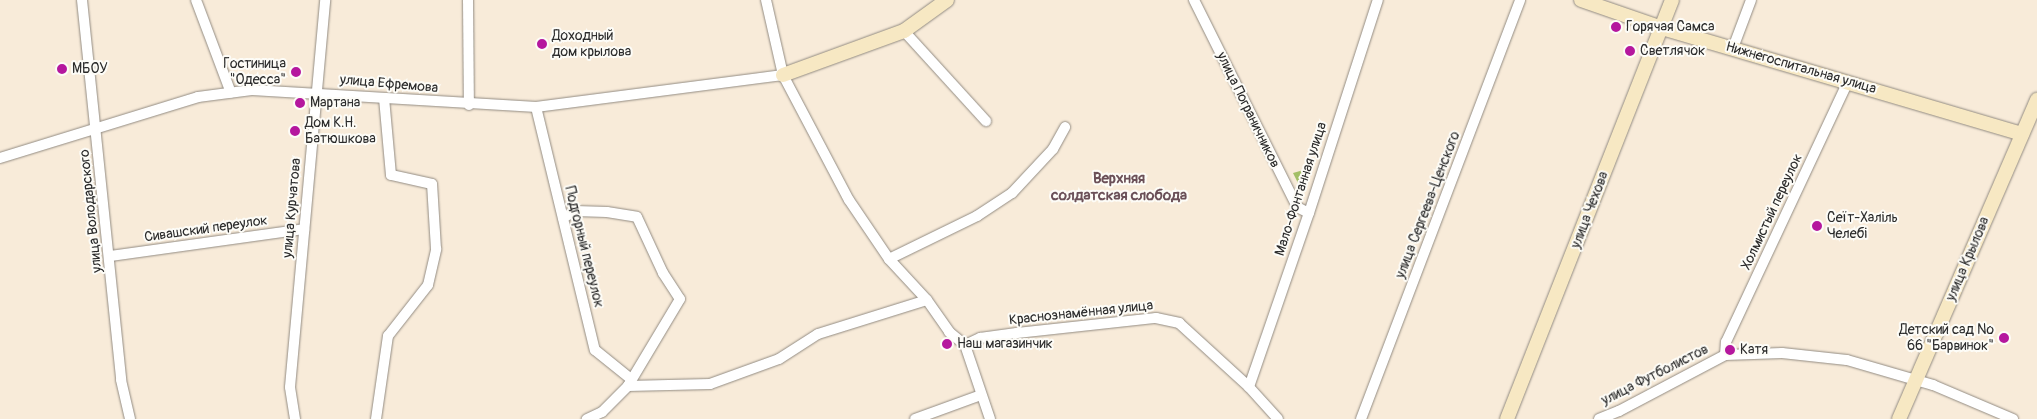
<!DOCTYPE html>
<meta charset="utf-8">
<style>
body{margin:0}
#map{position:relative;width:2037px;height:419px;overflow:hidden;background:#f8ebd9;font-family:Pangolin,sans-serif}
div>[style]{position:absolute}
.green>*{inset:0;background:#a3bf66}
.roads{filter:drop-shadow(0 0 1px #928b82) drop-shadow(0 0 1px #928b82)}
.street>*{height:10px;margin:-5px;padding:0 5px;transform-origin:5px;border-radius:5px;background:#fff}
.secondary>*{height:14px;margin:-7px;padding:0 7px;transform-origin:7px;border-radius:7px;background:#f7e8c3}
.dots>*{width:14px;height:14px;translate:-50% -50%;box-sizing:border-box;border:2px solid #fdfcf7;border-radius:50%}
span{translate:-50% -50%;white-space:nowrap;text-align:center;line-height:1.15;-webkit-text-stroke:4px #fdfcf7;paint-order:stroke}
.poi-label{font-size:14px;color:#2b2b2b}
.left{translate:0 -50%;text-align:left}
.right{translate:-100% -50%;text-align:right}
.street-label{font-size:14px;color:#2b2b2b}
.neighbourhood-label{font-size:15px;color:#6b5058;font-weight:700}
</style>
<div id="map">
<div class="green">
<i style="clip-path:polygon(1307px 169px,1304px 184px,1299px 185px,1293px 173px)"></i>
</div>
<div class="roads">
<div class="street">
<i style="left:82px;top:0;width:382px;rotate:84.1deg"></i>
<i style="left:121px;top:380px;width:40px;rotate:77deg"></i>
<i style="left:196px;top:0;width:99px;rotate:69.4deg"></i>
<i style="left:468px;top:0;width:105px;rotate:89.5deg"></i>
<i style="left:766px;top:0;width:77px;rotate:77.2deg"></i>
<i style="left:783px;top:75px;width:141px;rotate:62.2deg"></i>
<i style="left:849px;top:200px;width:71px;rotate:55.9deg"></i>
<i style="left:889px;top:259px;width:56px;rotate:47.2deg"></i>
<i style="left:927px;top:300px;width:39px;rotate:55deg"></i>
<i style="left:949px;top:332px;width:21px;rotate:39deg"></i>
<i style="left:1194px;top:0;width:231px;rotate:63.5deg"></i>
<i style="left:1297px;top:207px;width:13px;rotate:27deg"></i>
<i style="left:904px;top:31px;width:122px;rotate:47.7deg"></i>
<i style="left:1733px;top:48px;width:51px;rotate:-69.4deg"></i>
<i style="left:536px;top:107px;width:250px;rotate:76.4deg"></i>
<i style="left:595px;top:350px;width:46px;rotate:38.9deg"></i>
<i style="left:0;top:158px;width:207px;rotate:-17.1deg"></i>
<i style="left:198px;top:97px;width:54px;rotate:-7.4deg"></i>
<i style="left:252px;top:90px;width:285px;rotate:3.4deg"></i>
<i style="left:536px;top:107px;width:249px;rotate:-7.4deg"></i>
<i style="left:563px;top:218px;width:14px;rotate:-30deg"></i>
<i style="left:575px;top:211px;width:32px;rotate:2deg"></i>
<i style="left:607px;top:212px;width:30px;rotate:9deg"></i>
<i style="left:637px;top:217px;width:62px;rotate:65.1deg"></i>
<i style="left:663px;top:273px;width:31px;rotate:57deg"></i>
<i style="left:680px;top:299px;width:101px;rotate:120.9deg"></i>
<i style="left:628px;top:386px;width:37px;rotate:135deg"></i>
<i style="left:602px;top:412px;width:17px;rotate:155deg"></i>
<i style="left:110px;top:256px;width:196px;rotate:-7.9deg"></i>
<i style="left:889px;top:259px;width:98px;rotate:-26deg"></i>
<i style="left:977px;top:216px;width:42px;rotate:-33.3deg"></i>
<i style="left:1012px;top:193px;width:60px;rotate:-47deg"></i>
<i style="left:1053px;top:149px;width:25px;rotate:-61deg"></i>
<i style="left:965px;top:345px;width:17px;rotate:-25deg"></i>
<i style="left:980px;top:338px;width:37px;rotate:-8deg"></i>
<i style="left:1017px;top:333px;width:140px;rotate:-6.2deg"></i>
<i style="left:1156px;top:318px;width:24px;rotate:12deg"></i>
<i style="left:1179px;top:323px;width:95px;rotate:42.4deg"></i>
<i style="left:1249px;top:387px;width:43px;rotate:47.8deg"></i>
<i style="left:965px;top:345px;width:78px;rotate:71.3deg"></i>
<i style="left:1725px;top:355px;width:13px;rotate:-86deg"></i>
<i style="left:1726px;top:342px;width:288px;rotate:-64.9deg"></i>
<i style="left:628px;top:386px;width:82px;rotate:-1.4deg"></i>
<i style="left:710px;top:384px;width:73px;rotate:-19.9deg"></i>
<i style="left:779px;top:359px;width:46px;rotate:-32.7deg"></i>
<i style="left:818px;top:334px;width:114px;rotate:-17.3deg"></i>
<i style="left:1249px;top:387px;width:184px;rotate:-71deg"></i>
<i style="left:1309px;top:213px;width:224px;rotate:-72.1deg"></i>
<i style="left:295px;top:419px;width:32px;rotate:-99deg"></i>
<i style="left:290px;top:387px;width:389px;rotate:-84.8deg"></i>
<i style="left:376px;top:419px;width:84px;rotate:-81.8deg"></i>
<i style="left:388px;top:336px;width:65px;rotate:-51.9deg"></i>
<i style="left:428px;top:285px;width:37px;rotate:-77deg"></i>
<i style="left:436px;top:249px;width:65px;rotate:-93.5deg"></i>
<i style="left:432px;top:184px;width:42px;rotate:-167.6deg"></i>
<i style="left:391px;top:175px;width:77px;rotate:-95.2deg"></i>
<i style="left:915px;top:419px;width:70px;rotate:-20deg"></i>
<i style="left:1361px;top:419px;width:448px;rotate:-69.2deg"></i>
<i style="left:1599px;top:419px;width:22px;rotate:-22deg"></i>
<i style="left:1619px;top:411px;width:120px;rotate:-27.8deg"></i>
<i style="left:1725px;top:355px;width:57px;rotate:-2deg"></i>
<i style="left:1782px;top:353px;width:65px;rotate:6.1deg"></i>
<i style="left:1847px;top:360px;width:90px;rotate:16.2deg"></i>
<i style="left:1933px;top:385px;width:87px;rotate:23deg"></i>
</div>
<div class="secondary">
<i style="left:1581px;top:0;width:86px;rotate:19.1deg"></i>
<i style="left:1662px;top:28px;width:375px;rotate:16.4deg"></i>
<i style="left:783px;top:75px;width:129px;rotate:-20deg"></i>
<i style="left:904px;top:31px;width:53px;rotate:-35.8deg"></i>
<i style="left:1507px;top:419px;width:450px;rotate:-68.5deg"></i>
<i style="left:1899px;top:419px;width:348px;rotate:-66.6deg"></i>
</div>
</div>
<div class="dots">
<i style="left:1616px;top:27px;background:#b5179e"></i>
<i style="left:542px;top:44px;background:#b5179e"></i>
<i style="left:1630px;top:51px;background:#b5179e"></i>
<i style="left:62px;top:69px;background:#b5179e"></i>
<i style="left:296px;top:72px;background:#b5179e"></i>
<i style="left:300px;top:103px;background:#b5179e"></i>
<i style="left:295px;top:131px;background:#b5179e"></i>
<i style="left:1817px;top:226px;background:#b5179e"></i>
<i style="left:2004px;top:338px;background:#b5179e"></i>
<i style="left:947px;top:344px;background:#b5179e"></i>
<i style="left:1730px;top:350px;background:#b5179e"></i>
</div>
<div class="poi-label">
<span class="left" style="left:1626px;top:27px">Горячая Самса</span>
<span class="left" style="left:552px;top:44px">Доходный<br>дом крылова</span>
<span class="left" style="left:1640px;top:51px">Светлячок</span>
<span class="right" style="left:286px;top:72px">Гостиница<br>"Одесса"</span>
<span class="left" style="left:72px;top:69px">МБОУ</span>
<span class="left" style="left:310px;top:103px">Мартана</span>
<span class="left" style="left:305px;top:131px">Дом К.Н.<br>Батюшкова</span>
<span class="left" style="left:1827px;top:226px">Сеїт-Халіль<br>Челебі</span>
<span class="right" style="left:1994px;top:338px">Детский сад №<br>66 "Барвинок"</span>
<span class="left" style="left:957px;top:344px">Наш магазинчик</span>
<span class="left" style="left:1740px;top:350px">Катя</span>
</div>
<div class="street-label">
<span style="left:1801px;top:68px;rotate:16deg">Нижнегоспитальная улица</span>
<span style="left:389px;top:84px;rotate:5deg">улица Ефремова</span>
<span style="left:1248px;top:110px;rotate:64deg">улица Пограничников</span>
<span style="left:1301px;top:189px;rotate:-72deg">Мало-Фонтанная улица</span>
<span style="left:1428px;top:205px;rotate:-69deg">улица Сергеева-Ценского</span>
<span style="left:292px;top:208px;rotate:-85deg">улица Курчатова</span>
<span style="left:1590px;top:210px;rotate:-69deg">улица Чехова</span>
<span style="left:91px;top:211px;rotate:-96deg">улица Володарского</span>
<span style="left:1772px;top:212px;rotate:-65deg">Холмистый переулок</span>
<span style="left:206px;top:229px;rotate:-8deg">Сивашский переулок</span>
<span style="left:584px;top:247px;rotate:76deg">Подгорный переулок</span>
<span style="left:1968px;top:259px;rotate:-67deg">улица Крылова</span>
<span style="left:1081px;top:313px;rotate:-6deg">Краснознамённая улица</span>
<span style="left:1655px;top:375px;rotate:-27deg">улица Футболистов</span>
</div>
<div class="neighbourhood-label">
<span style="left:1119px;top:187px">Верхняя<br>солдатская слобода</span>
</div>
</div>
